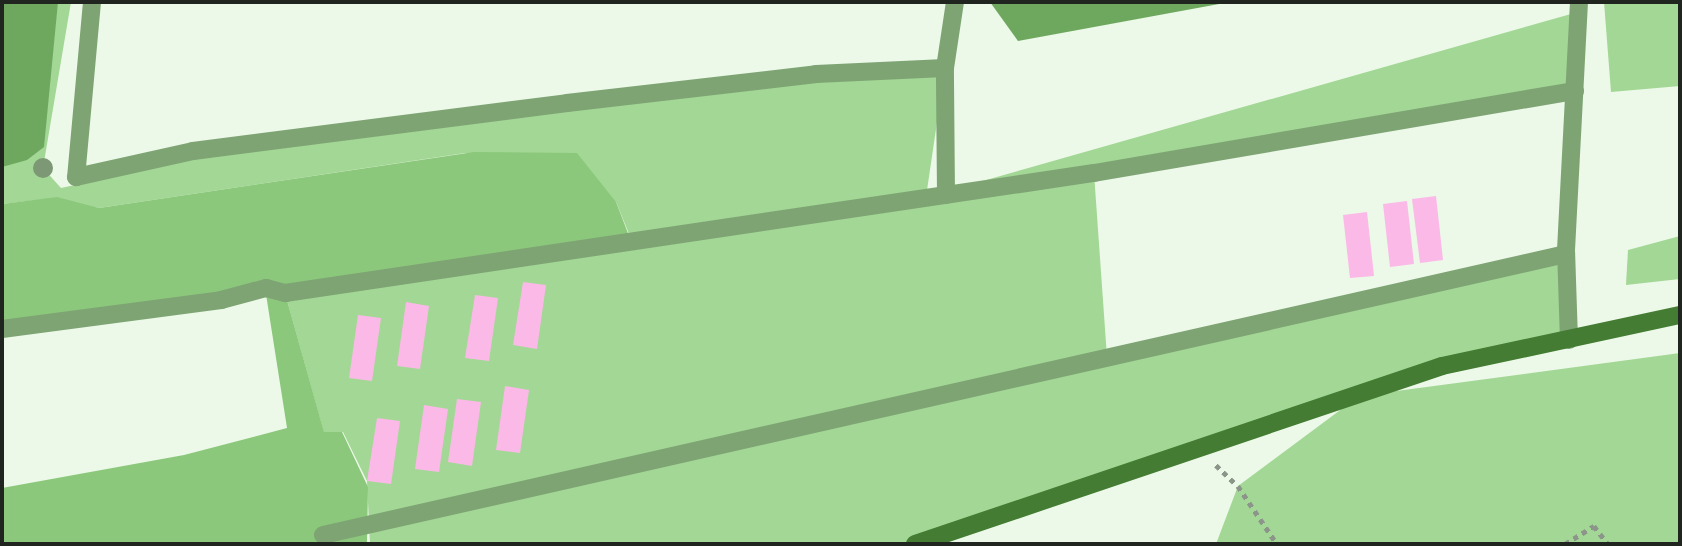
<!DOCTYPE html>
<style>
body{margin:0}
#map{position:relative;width:1682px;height:546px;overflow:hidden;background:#ecf9e8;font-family:"Noto Sans",sans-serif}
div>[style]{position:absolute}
.green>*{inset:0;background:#a3d795}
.forest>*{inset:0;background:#8cc87c}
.water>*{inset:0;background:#6ea85e}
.building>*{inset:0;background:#fbb9e7}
.path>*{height:4.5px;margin-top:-2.25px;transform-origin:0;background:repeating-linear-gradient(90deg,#8c9589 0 5px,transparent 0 10px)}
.street>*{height:18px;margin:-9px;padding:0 9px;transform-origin:9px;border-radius:9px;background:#7ea474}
.secondary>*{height:18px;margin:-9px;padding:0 9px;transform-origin:9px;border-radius:9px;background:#437c32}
.trees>*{width:20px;height:20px;margin:-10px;border-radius:50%;background:#7d9875}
span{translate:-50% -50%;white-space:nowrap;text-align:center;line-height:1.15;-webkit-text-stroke:5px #fff;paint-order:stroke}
.frame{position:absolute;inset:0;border:4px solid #20251f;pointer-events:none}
</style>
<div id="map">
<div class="green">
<i style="clip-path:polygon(2px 2px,71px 2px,43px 168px,61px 188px,281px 140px,945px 68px,926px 197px,1578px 12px,1575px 91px,1094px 173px,1107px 357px,1558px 256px,1569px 332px,1389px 392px,1680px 353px,1680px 544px,1216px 544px,1238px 486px,1347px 405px,915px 544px,370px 544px,367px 481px,343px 432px,324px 433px,285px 293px,632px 241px,616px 202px,465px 153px,99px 208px,46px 199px,2px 204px)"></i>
<i style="clip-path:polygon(1604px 2px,1680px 2px,1680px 86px,1611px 92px)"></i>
<i style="clip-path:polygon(1680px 236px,1680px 279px,1626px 285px,1628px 250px)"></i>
</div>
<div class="forest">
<i style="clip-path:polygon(474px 152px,577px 153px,616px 202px,631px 241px,285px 293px,324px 432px,342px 432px,368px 487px,367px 544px,2px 544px,2px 488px,184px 455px,287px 428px,265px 288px,2px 329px,2px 204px,57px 197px,99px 208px)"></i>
</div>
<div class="water">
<i style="clip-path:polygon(2px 2px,58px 2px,44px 147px,27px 160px,2px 167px)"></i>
<i style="clip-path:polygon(990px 2px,1230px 2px,1018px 41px)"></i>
</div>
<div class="building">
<i style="clip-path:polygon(1436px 196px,1443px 260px,1420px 263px,1412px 199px)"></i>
<i style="clip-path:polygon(1407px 201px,1414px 264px,1390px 267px,1383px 204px)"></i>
<i style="clip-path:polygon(1367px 212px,1374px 276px,1350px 278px,1343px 215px)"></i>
<i style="clip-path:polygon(523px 282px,546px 285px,537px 349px,513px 345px)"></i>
<i style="clip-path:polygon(475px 295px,498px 298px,489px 361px,465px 358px)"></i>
<i style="clip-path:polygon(406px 302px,429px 306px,420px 369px,397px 366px)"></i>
<i style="clip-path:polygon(358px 315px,381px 318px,372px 381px,349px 378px)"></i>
<i style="clip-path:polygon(505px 386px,529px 390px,520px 453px,496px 450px)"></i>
<i style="clip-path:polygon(457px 399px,481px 402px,472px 466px,448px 462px)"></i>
<i style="clip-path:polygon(424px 405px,448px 409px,439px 472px,415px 469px)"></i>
<i style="clip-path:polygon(377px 418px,400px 421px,391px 484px,367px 481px)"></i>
</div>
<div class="path">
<i style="left:1216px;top:465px;width:30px;rotate:44deg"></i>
<i style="left:1238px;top:486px;width:70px;rotate:56.1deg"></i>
<i style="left:1565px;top:544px;width:34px;rotate:-32deg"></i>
<i style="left:1594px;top:526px;width:23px;rotate:52deg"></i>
</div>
<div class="street">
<i style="left:92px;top:2px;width:176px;rotate:95.2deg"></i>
<i style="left:76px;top:177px;width:120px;rotate:-12.5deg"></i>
<i style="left:193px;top:151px;width:377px;rotate:-7.3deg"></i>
<i style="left:567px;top:103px;width:251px;rotate:-6.6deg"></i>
<i style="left:816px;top:74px;width:129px;rotate:-2.7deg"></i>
<i style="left:946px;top:195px;width:127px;rotate:-90.5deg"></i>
<i style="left:945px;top:68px;width:67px;rotate:-81.4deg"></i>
<i style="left:2px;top:329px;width:221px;rotate:-7.5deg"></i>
<i style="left:221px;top:300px;width:47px;rotate:-14.9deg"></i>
<i style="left:266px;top:288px;width:20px;rotate:15deg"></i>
<i style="left:285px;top:293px;width:818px;rotate:-8.44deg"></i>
<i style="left:1094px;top:173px;width:488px;rotate:-9.7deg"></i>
<i style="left:1569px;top:340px;width:90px;rotate:-91.9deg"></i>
<i style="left:1566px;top:250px;width:248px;rotate:-87deg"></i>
<i style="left:323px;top:535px;width:1274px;rotate:-12.74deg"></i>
</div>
<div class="secondary">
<i style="left:915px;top:544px;width:556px;rotate:-18.66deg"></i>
<i style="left:1442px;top:366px;width:243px;rotate:-12.1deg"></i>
</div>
<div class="trees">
<i style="left:43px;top:168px"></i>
</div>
<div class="frame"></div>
</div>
